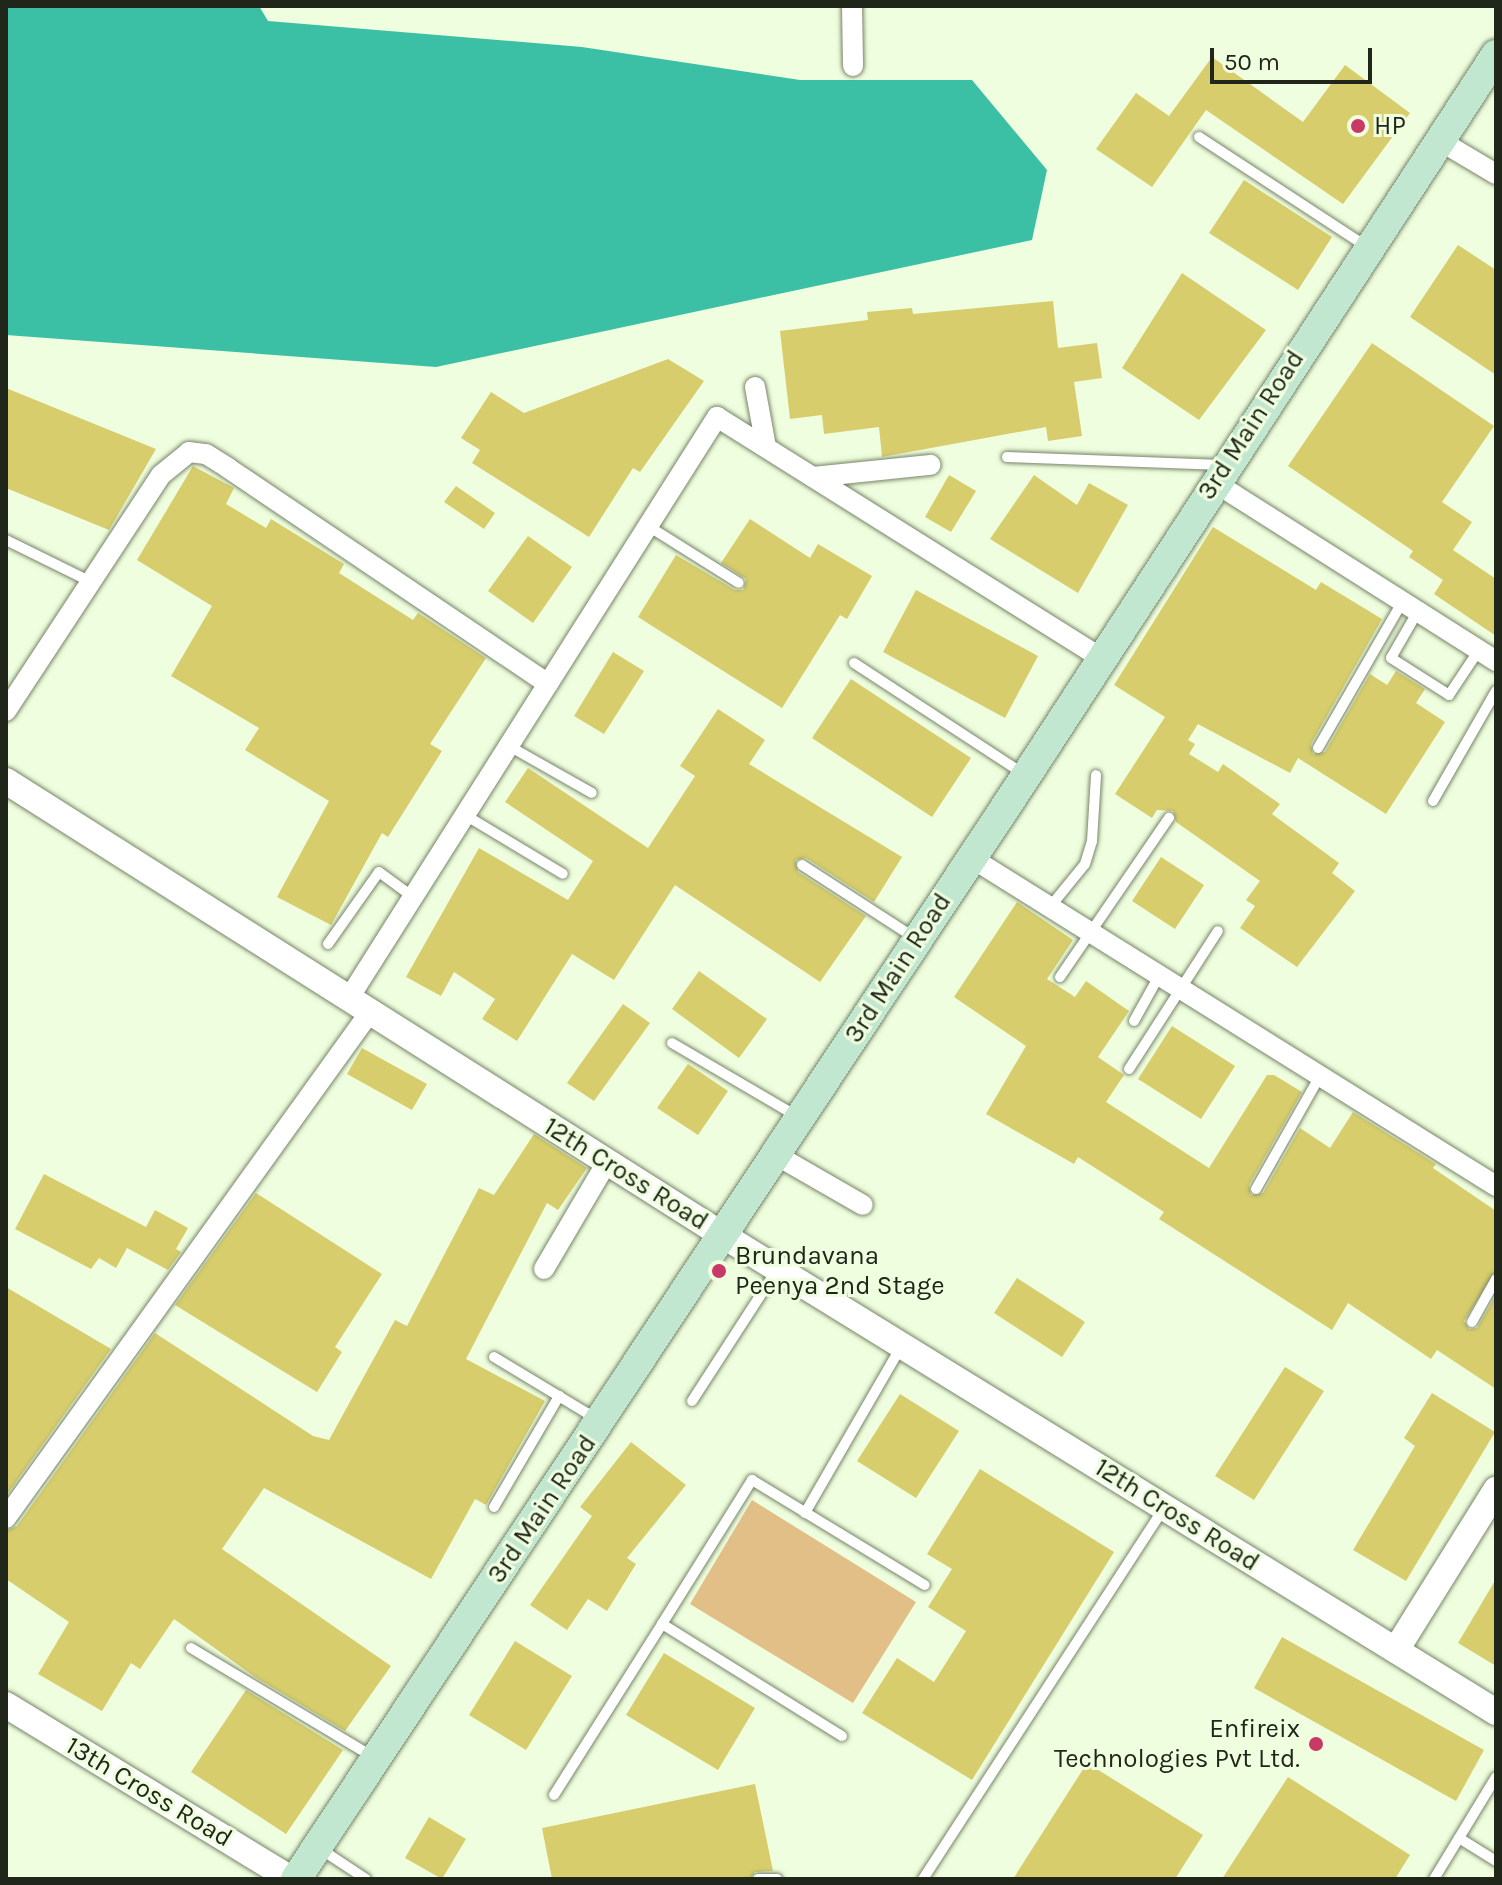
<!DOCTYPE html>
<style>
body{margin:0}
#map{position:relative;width:1502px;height:1885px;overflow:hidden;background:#effede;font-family:Karla,sans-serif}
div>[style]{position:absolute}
.green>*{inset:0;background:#e1bf87}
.water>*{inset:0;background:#3cc0a5}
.building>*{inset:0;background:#d7cd6c}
.roads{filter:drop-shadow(0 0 2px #778468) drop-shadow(0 0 2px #778468)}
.service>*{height:10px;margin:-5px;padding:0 5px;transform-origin:5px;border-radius:5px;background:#fff}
.minor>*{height:20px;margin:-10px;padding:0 10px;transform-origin:10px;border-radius:10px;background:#fff}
.tertiary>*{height:26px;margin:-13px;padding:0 13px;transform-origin:13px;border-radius:13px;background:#fff}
.secondary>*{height:30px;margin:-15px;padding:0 15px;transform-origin:15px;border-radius:15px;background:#c2e7d0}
.dots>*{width:22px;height:22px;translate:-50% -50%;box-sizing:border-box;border:4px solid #effede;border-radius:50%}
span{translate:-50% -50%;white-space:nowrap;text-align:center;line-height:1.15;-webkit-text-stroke:6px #effede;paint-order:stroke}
.poi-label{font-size:26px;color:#20261a}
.left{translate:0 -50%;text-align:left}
.right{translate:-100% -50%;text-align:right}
.street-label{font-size:26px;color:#20261a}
.frame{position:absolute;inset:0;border:8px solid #20261a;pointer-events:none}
.scale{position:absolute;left:1210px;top:48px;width:162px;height:36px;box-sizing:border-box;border:4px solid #20261a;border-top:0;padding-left:10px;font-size:24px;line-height:28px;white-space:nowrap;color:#20261a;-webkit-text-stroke:6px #effede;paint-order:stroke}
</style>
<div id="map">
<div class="green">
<i style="clip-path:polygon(752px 1500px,916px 1602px,853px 1703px,690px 1604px)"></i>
</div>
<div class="water">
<i style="clip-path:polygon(6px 6px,259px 6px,268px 21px,582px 47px,800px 80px,972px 80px,1047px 170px,1032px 240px,436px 367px,6px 335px)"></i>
</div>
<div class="building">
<i style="clip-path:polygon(1212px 57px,1303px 122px,1345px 65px,1410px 113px,1343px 204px,1206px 110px,1152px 187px,1096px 149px,1136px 93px,1169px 116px)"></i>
<i style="clip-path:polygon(1244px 180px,1332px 237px,1298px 290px,1209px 233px)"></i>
<i style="clip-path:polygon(1458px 245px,1496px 270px,1496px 375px,1410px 317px)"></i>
<i style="clip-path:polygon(1182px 273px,1266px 330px,1199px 420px,1122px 368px)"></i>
<i style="clip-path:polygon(1053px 301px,1058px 348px,1097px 343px,1102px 378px,1074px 382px,1082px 436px,1048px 441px,1046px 427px,882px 457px,879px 427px,824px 434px,822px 415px,790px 419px,780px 331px,868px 320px,867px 312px,912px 308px,913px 314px)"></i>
<i style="clip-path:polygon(1372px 343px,1494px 426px,1442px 502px,1472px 522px,1453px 550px,1496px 579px,1496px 636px,1434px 594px,1443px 580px,1409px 557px,1413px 551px,1288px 466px)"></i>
<i style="clip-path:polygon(668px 359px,704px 381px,640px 472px,633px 468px,589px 537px,472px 463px,480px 450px,461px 438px,491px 392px,524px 413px)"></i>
<i style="clip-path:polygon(6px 388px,156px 449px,109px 530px,6px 488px)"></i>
<i style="clip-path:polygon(193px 466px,234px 488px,226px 504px,266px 528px,271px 519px,344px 564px,339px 573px,413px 620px,418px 613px,486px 658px,430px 744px,442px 751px,388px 837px,382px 833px,331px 925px,277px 897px,329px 801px,245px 750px,259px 728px,171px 676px,212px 606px,137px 560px)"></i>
<i style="clip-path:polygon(949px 475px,976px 491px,951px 532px,925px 517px)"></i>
<i style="clip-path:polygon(1034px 475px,1077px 505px,1089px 483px,1128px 505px,1078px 593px,990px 539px)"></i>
<i style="clip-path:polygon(456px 486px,495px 513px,484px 529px,444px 502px)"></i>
<i style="clip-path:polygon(750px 519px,810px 558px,818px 544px,872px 576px,847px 619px,840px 615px,782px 708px,638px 617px,676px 555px,735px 590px,743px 590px,746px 579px,721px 563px)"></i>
<i style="clip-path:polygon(1213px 527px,1316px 590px,1321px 582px,1382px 619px,1311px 744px,1313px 754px,1325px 752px,1370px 674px,1387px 685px,1396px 671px,1425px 689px,1416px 703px,1445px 722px,1386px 814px,1298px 758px,1290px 773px,1198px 724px,1188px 740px,1195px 744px,1189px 754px,1218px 772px,1223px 764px,1280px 804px,1272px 814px,1339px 863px,1332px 873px,1355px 891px,1297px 967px,1240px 928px,1255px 906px,1246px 900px,1260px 881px,1176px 822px,1173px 811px,1157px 810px,1152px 818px,1115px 794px,1165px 717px,1114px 685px)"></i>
<i style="clip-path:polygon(528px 536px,572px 567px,533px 623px,488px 591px)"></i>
<i style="clip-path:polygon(916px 590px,1038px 656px,1005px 718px,883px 652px)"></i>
<i style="clip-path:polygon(613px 652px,644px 671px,604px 734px,574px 716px)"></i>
<i style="clip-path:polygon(851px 679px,971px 758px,932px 817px,812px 738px)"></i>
<i style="clip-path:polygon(718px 709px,765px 740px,749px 764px,902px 857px,874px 902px,806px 858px,796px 860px,798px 872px,866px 916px,820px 982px,675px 885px,614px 980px,572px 954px,517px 1041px,482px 1019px,495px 999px,454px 972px,441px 996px,406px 977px,479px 848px,568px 900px,593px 861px,505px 802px,528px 768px,648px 848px,695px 776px,680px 766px)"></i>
<i style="clip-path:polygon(1161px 857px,1204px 885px,1175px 929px,1132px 901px)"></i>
<i style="clip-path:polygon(1017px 902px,1073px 940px,1047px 979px,1075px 997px,1086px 981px,1129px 1011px,1098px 1057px,1124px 1075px,1106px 1102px,1209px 1168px,1267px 1075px,1274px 1075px,1302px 1092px,1249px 1185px,1251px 1195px,1263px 1193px,1300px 1128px,1330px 1148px,1353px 1112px,1436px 1164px,1433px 1168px,1496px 1211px,1496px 1271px,1464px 1321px,1469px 1329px,1477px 1328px,1496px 1295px,1496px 1389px,1437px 1350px,1431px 1359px,1348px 1303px,1332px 1330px,1159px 1219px,1164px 1212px,1078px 1157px,1074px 1164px,986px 1114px,1026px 1046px,954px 997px)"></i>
<i style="clip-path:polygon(699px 971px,767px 1019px,739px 1058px,672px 1009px)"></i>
<i style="clip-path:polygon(623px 1004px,650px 1023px,594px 1101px,567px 1083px)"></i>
<i style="clip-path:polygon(1172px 1026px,1235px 1066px,1201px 1119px,1138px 1079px)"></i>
<i style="clip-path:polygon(362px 1048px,427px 1084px,412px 1110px,347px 1074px)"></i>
<i style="clip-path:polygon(688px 1064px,728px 1091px,698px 1135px,657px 1108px)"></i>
<i style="clip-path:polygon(534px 1134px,587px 1168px,558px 1210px,547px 1203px,466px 1359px,545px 1401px,486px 1505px,475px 1499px,431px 1579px,264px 1488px,222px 1549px,391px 1666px,345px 1731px,255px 1677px,174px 1619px,140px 1669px,131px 1663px,102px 1711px,38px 1674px,69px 1622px,6px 1579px,6px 1531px,17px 1526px,155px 1333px,313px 1436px,329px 1440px,395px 1320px,407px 1326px,479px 1188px,494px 1195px)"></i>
<i style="clip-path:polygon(44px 1174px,146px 1227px,155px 1210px,188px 1228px,176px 1249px,181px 1252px,168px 1270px,127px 1248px,116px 1268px,99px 1258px,91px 1269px,15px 1229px)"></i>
<i style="clip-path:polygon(256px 1193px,382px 1274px,335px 1347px,342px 1352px,317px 1392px,175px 1305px)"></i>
<i style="clip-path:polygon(1017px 1278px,1085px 1322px,1062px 1357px,994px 1313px)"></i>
<i style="clip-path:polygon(6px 1287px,111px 1349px,6px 1496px)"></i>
<i style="clip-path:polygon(1285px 1367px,1324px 1391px,1254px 1500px,1215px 1476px)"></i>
<i style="clip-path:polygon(1432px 1393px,1495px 1432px,1406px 1581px,1353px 1550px,1415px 1446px,1404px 1438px)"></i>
<i style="clip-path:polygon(900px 1394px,959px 1431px,916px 1498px,857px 1461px)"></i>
<i style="clip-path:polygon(631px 1442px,686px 1485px,627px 1558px,636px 1564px,607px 1611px,588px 1599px,567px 1630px,530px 1605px,592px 1516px,580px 1507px)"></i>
<i style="clip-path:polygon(980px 1469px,1114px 1552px,972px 1780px,862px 1713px,897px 1658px,934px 1682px,966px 1631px,928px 1607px,952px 1569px,927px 1554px)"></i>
<i style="clip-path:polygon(1496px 1579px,1496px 1666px,1458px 1643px)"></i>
<i style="clip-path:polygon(1282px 1637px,1484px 1750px,1456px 1801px,1254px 1688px)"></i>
<i style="clip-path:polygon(515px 1641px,572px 1676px,526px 1750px,469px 1715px)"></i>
<i style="clip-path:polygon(664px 1653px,755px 1708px,718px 1770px,626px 1715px)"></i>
<i style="clip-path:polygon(246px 1690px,343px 1750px,286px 1834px,191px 1772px)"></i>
<i style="clip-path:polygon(1087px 1763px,1203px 1835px,1175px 1879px,1013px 1879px)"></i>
<i style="clip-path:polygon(1288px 1777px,1410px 1855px,1395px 1879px,1222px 1879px)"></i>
<i style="clip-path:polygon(755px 1784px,773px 1871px,755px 1872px,750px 1879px,552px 1879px,542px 1828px)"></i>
<i style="clip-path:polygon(429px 1817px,466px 1839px,442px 1879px,405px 1858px)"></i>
</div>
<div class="roads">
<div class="service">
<i style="left:1199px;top:137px;width:201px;rotate:33.2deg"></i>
<i style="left:1007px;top:457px;width:216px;rotate:2.1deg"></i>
<i style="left:648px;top:526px;width:107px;rotate:32.1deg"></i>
<i style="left:6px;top:540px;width:95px;rotate:26.3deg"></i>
<i style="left:1418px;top:611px;width:54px;rotate:119.9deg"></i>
<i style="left:1391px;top:658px;width:69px;rotate:32.5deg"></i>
<i style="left:1449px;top:695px;width:54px;rotate:-56.3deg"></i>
<i style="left:854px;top:663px;width:204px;rotate:33.2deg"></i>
<i style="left:509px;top:746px;width:95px;rotate:29.5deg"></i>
<i style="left:1318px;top:748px;width:170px;rotate:-60deg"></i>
<i style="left:1433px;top:801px;width:127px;rotate:-60.2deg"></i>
<i style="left:465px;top:815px;width:114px;rotate:31deg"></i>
<i style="left:802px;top:865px;width:135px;rotate:32.9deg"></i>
<i style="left:1050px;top:907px;width:55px;rotate:-50.9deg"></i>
<i style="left:1085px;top:864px;width:24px;rotate:-73deg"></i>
<i style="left:1092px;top:841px;width:66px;rotate:-86.5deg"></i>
<i style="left:328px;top:944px;width:88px;rotate:-54.7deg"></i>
<i style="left:379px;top:872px;width:42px;rotate:36.3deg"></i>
<i style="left:1060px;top:977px;width:193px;rotate:-55.6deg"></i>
<i style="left:1134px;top:1021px;width:51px;rotate:-60.9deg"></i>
<i style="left:672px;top:1043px;width:146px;rotate:30.4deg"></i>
<i style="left:1129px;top:1069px;width:164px;rotate:-57.2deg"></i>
<i style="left:1256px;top:1189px;width:130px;rotate:-60.5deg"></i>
<i style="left:1472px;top:1322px;width:49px;rotate:-60.8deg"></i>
<i style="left:494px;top:1357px;width:118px;rotate:31.1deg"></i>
<i style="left:692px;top:1401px;width:155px;rotate:-57.1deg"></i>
<i style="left:494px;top:1507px;width:129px;rotate:-59.6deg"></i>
<i style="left:805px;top:1513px;width:192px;rotate:-60deg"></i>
<i style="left:191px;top:1648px;width:214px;rotate:30.9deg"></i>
<i style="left:842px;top:1736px;width:212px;rotate:-148.1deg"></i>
<i style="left:662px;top:1624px;width:170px;rotate:-58deg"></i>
<i style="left:752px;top:1480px;width:202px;rotate:31.3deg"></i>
<i style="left:554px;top:1795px;width:202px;rotate:-57.7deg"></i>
<i style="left:1459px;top:1838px;width:44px;rotate:31.9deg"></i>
<i style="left:319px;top:1848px;width:56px;rotate:33.4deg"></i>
<i style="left:758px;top:1879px;width:19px"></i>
<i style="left:923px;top:1879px;width:441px;rotate:-57deg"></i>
<i style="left:1434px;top:1879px;width:119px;rotate:-58.7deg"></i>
</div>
<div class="minor">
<i style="left:852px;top:6px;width:60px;rotate:89deg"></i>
<i style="left:1437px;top:139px;width:69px;rotate:30.7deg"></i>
<i style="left:755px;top:387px;width:61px;rotate:79.6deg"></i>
<i style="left:813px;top:477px;width:118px;rotate:-5.9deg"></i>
<i style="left:1214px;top:482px;width:334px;rotate:32.4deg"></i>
<i style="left:6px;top:711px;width:282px;rotate:-56.7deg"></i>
<i style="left:161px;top:475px;width:36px;rotate:-39deg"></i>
<i style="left:189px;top:452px;width:17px;rotate:7deg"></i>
<i style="left:206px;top:454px;width:26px;rotate:32deg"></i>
<i style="left:228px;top:468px;width:386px;rotate:34deg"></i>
<i style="left:970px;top:857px;width:620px;rotate:32.02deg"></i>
<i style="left:349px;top:998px;width:688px;rotate:-57.65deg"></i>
<i style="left:717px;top:417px;width:452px;rotate:32.1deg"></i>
<i style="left:776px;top:1155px;width:100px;rotate:29.9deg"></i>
<i style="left:544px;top:1269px;width:124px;rotate:-59.5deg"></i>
<i style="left:6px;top:1518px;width:623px;rotate:-54.27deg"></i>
</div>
<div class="tertiary">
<i style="left:6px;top:781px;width:850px;rotate:32.36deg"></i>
<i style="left:724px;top:1236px;width:907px;rotate:31.66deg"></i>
<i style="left:1396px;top:1650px;width:189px;rotate:-58deg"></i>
<i style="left:6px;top:1705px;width:334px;rotate:31.4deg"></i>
</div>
<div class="secondary">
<i style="left:296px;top:1879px;width:1323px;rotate:-56.5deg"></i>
<i style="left:1026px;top:776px;width:861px;rotate:-56.9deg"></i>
</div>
</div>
<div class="dots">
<i style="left:1358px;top:126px;background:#c83a65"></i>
<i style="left:719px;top:1271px;background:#c83a65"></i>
<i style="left:1316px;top:1744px;background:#c83a65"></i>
</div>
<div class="poi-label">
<span class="left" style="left:1374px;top:126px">HP</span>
<span class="left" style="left:735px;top:1271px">Brundavana<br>Peenya 2nd Stage</span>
<span class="right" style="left:1300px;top:1744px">Enfireix<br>Technologies Pvt Ltd.</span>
</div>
<div class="street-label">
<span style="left:1251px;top:425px;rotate:-57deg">3rd Main Road</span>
<span style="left:898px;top:968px;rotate:-57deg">3rd Main Road</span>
<span style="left:626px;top:1174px;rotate:32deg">12th Cross Road</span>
<span style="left:542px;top:1509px;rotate:-56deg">3rd Main Road</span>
<span style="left:1177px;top:1515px;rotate:32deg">12th Cross Road</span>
<span style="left:149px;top:1792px;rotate:31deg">13th Cross Road</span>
</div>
<div class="frame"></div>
<div class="scale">50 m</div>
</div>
